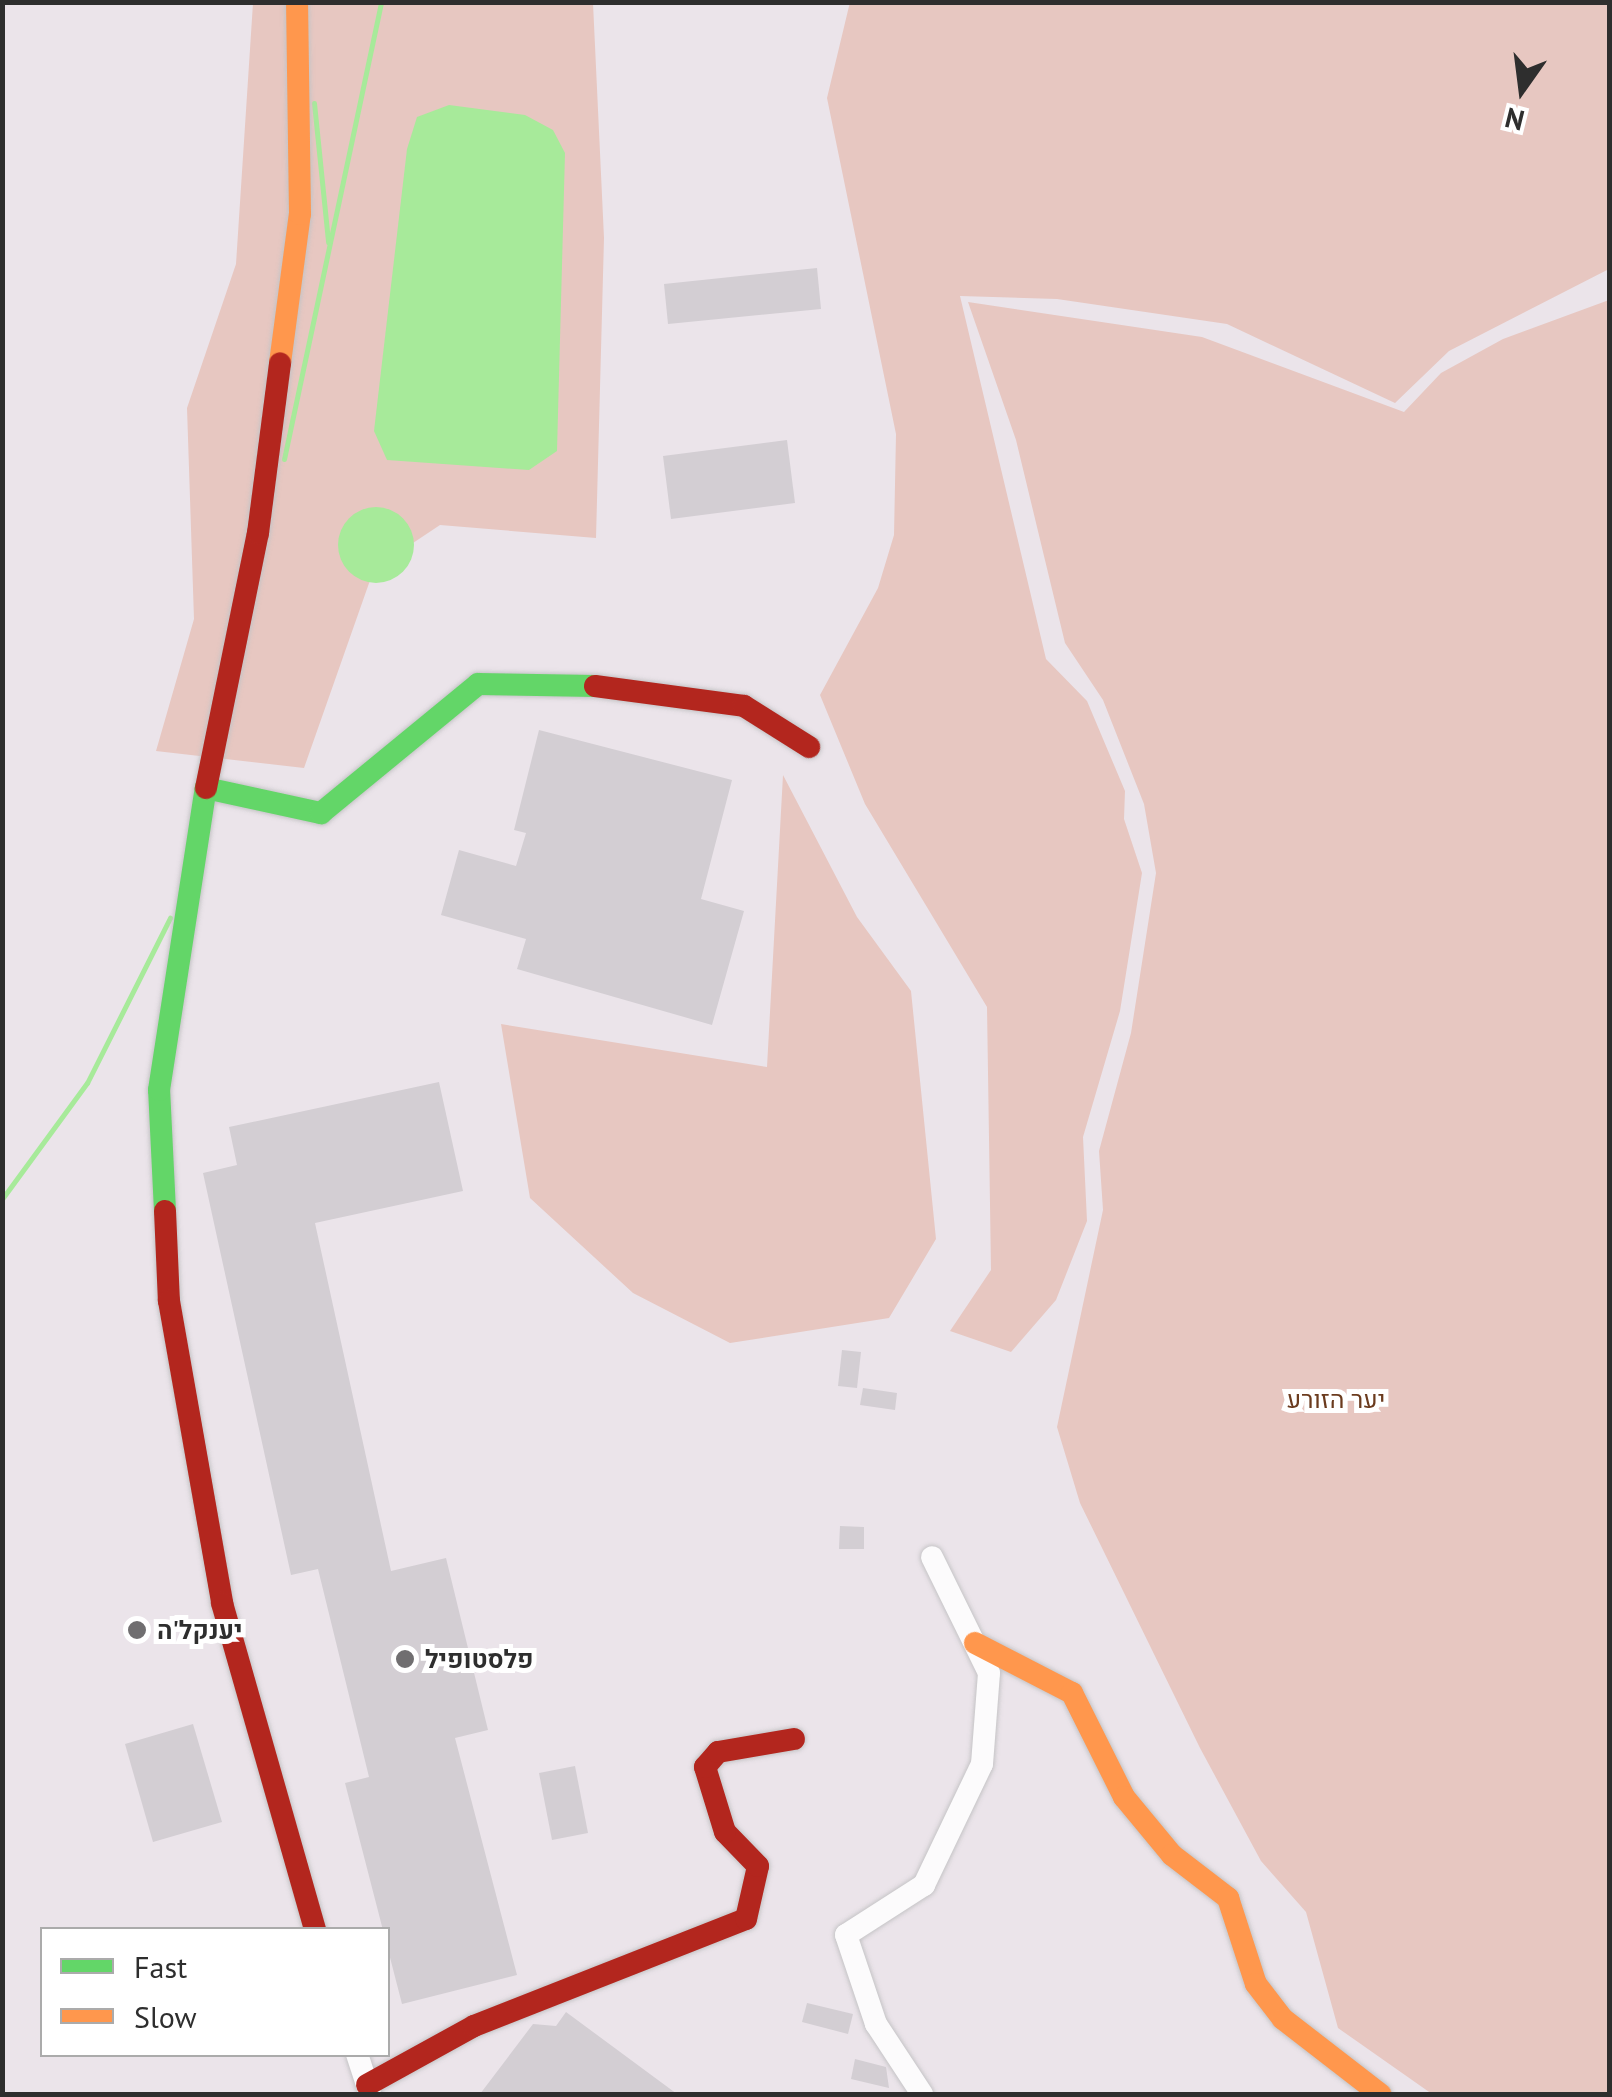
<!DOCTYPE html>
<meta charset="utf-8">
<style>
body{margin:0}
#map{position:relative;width:1612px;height:2097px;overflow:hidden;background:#ebe4ea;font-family:"PT Sans",Heebo,sans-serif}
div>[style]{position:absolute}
.green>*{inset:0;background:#e7c7c1}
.water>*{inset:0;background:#a7ea9a}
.round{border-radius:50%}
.stream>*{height:5px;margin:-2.5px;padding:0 2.5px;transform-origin:2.5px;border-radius:2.5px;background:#a7ea9a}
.building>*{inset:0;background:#d3ced3}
.roads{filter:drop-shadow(0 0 2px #c5c4c6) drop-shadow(0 0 2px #c5c4c6)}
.street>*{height:22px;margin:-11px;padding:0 11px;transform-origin:11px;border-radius:11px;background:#fcfbfc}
.fast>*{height:22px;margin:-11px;padding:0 11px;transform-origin:11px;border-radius:11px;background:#63d668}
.slow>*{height:22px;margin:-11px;padding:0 11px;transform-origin:11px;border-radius:11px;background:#ff974d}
.jam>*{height:22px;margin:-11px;padding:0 11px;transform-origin:11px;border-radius:11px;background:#b3261e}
.dots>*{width:28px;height:28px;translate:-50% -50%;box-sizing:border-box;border:5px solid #fff;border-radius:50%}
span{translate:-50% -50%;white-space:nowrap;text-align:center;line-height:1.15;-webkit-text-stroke:10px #fff;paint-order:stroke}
.park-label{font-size:25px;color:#6b3b1e}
.poi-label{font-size:25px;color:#2e2e2e;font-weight:700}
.left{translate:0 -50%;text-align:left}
.frame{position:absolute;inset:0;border:5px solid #2e2e2e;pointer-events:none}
.legend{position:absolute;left:40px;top:1927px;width:350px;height:130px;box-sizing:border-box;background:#fff;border:2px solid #ababab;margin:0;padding:12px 18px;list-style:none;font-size:30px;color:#2e2e2e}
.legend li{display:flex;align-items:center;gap:20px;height:50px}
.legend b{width:50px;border:2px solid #ababab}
.north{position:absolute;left:1472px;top:40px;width:100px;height:100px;-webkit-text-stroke:8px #fff;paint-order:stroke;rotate:194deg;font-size:28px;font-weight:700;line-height:40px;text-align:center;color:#2e2e2e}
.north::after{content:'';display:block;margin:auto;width:35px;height:45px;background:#2e2e2e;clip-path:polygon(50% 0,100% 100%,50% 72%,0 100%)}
</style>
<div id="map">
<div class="green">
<i style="clip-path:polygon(850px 2px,1609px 3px,1609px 269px,1449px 351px,1395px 403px,1227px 324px,1057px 299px,960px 296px,1046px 659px,1087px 701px,1125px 791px,1124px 819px,1142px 873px,1120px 1011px,1083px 1137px,1087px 1221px,1056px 1300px,1011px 1352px,950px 1331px,991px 1270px,987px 1007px,865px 804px,820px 695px,878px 588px,894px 535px,896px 434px,827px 98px)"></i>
<i style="clip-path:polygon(253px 3px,593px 3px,604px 238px,596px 538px,440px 525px,374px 569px,304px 768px,156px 751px,194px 619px,187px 408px,236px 264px)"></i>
<i style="clip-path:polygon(1609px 300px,1609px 2094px,1432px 2094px,1338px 2028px,1306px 1912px,1261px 1861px,1200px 1748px,1080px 1503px,1057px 1427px,1103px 1210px,1099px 1151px,1131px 1033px,1156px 873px,1144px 804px,1103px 700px,1065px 643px,1016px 440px,968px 302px,1202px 337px,1404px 412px,1441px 373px,1503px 339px)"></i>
<i style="clip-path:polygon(783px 775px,857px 917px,911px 991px,936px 1239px,889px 1318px,730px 1343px,633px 1293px,530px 1198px,501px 1024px,767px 1067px)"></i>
</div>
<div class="water">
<i style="clip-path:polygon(449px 105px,525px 115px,553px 130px,565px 153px,557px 451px,529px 470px,387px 460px,374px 431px,407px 149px,417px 117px)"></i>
<i class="round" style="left:338px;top:507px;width:76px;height:76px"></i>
</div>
<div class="stream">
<i style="left:314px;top:103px;width:140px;rotate:84.2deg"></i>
<i style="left:284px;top:459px;width:467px;rotate:-78deg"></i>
<i style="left:2px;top:1199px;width:144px;rotate:-53.8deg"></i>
<i style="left:87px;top:1083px;width:185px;rotate:-63.3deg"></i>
</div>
<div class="building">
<i style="clip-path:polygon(817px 268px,821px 309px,668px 324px,664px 284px)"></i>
<i style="clip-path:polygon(787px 440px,795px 503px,671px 519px,663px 456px)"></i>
<i style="clip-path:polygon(539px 730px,732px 780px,701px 899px,744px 911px,712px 1025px,517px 969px,526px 939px,441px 915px,459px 850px,516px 866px,526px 833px,514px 830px)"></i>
<i style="clip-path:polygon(439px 1082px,463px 1191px,315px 1223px,391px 1571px,446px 1558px,488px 1730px,455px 1738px,517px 1975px,402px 2004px,345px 1783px,369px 1777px,318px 1569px,291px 1575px,203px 1173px,237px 1165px,229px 1127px)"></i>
<i style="clip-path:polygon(842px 1350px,861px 1352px,857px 1388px,838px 1386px)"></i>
<i style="clip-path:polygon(863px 1388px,897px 1393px,895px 1410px,860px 1405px)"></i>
<i style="clip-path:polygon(840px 1526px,864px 1527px,864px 1549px,839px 1549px)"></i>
<i style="clip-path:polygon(193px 1724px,222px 1822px,153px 1842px,125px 1744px)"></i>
<i style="clip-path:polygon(575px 1766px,588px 1833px,552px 1840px,539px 1773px)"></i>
<i style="clip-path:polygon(807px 2003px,853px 2014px,848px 2034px,802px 2022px)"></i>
<i style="clip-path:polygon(566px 2012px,677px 2094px,480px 2094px,533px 2024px,556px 2026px)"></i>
<i style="clip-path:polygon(855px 2059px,886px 2067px,889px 2088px,851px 2079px)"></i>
</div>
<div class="roads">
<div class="street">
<i style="left:357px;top:2054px;width:42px;rotate:72deg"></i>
<i style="left:922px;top:2094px;width:84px;rotate:-123.3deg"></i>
<i style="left:876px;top:2024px;width:94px;rotate:-108.6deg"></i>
<i style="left:846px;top:1935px;width:93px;rotate:-32.7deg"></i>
<i style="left:924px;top:1885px;width:134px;rotate:-64.4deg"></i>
<i style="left:982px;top:1764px;width:91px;rotate:-85.6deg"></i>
<i style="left:989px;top:1673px;width:129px;rotate:-116.2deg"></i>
</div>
<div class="fast">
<i style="left:165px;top:1211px;width:121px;rotate:-92.8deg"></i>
<i style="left:159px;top:1090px;width:306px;rotate:-81.2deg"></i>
<i style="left:206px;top:788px;width:118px;rotate:12.3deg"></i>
<i style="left:321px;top:813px;width:203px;rotate:-39.4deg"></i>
<i style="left:478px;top:684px;width:117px;rotate:1deg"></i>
</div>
<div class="slow">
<i style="left:280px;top:363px;width:150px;rotate:-82.4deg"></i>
<i style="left:300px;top:214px;width:212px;rotate:-90.8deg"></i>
<i style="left:975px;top:1643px;width:109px;rotate:27.3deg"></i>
<i style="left:1072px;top:1693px;width:116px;rotate:63.4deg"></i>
<i style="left:1124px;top:1797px;width:75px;rotate:50.4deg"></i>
<i style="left:1172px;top:1855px;width:71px;rotate:37.5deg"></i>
<i style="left:1228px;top:1898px;width:90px;rotate:72deg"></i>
<i style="left:1256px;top:1984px;width:44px;rotate:52.4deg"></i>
<i style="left:1283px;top:2019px;width:123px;rotate:37.7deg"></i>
</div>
<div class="jam">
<i style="left:595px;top:686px;width:150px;rotate:7.6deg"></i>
<i style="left:744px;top:706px;width:77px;rotate:32.2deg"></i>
<i style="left:206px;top:788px;width:260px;rotate:-78.5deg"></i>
<i style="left:258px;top:533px;width:171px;rotate:-82.6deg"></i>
<i style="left:165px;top:1211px;width:90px;rotate:87.5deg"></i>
<i style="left:169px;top:1301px;width:307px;rotate:80deg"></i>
<i style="left:222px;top:1603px;width:340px;rotate:74.1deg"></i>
<i style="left:367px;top:2085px;width:122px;rotate:-28.9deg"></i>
<i style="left:474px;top:2026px;width:292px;rotate:-21.5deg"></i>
<i style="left:746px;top:1919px;width:54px;rotate:-77.2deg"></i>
<i style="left:758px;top:1866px;width:47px;rotate:-134.1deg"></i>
<i style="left:725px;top:1832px;width:68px;rotate:-107.1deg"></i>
<i style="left:705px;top:1767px;width:20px;rotate:-49deg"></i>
<i style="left:718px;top:1752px;width:77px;rotate:-9.7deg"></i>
</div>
</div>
<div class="dots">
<i style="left:137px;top:1630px;background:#706e70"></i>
<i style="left:405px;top:1659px;background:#706e70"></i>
</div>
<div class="park-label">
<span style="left:1336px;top:1399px">יער הזורע</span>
</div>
<div class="poi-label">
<span class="left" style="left:157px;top:1630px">יענקל'ה</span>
<span class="left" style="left:425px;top:1659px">פלסטופיל</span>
</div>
<div class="frame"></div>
<ul class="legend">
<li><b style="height:12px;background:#63d668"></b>Fast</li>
<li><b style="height:12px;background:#ff974d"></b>Slow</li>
</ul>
<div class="north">N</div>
</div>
